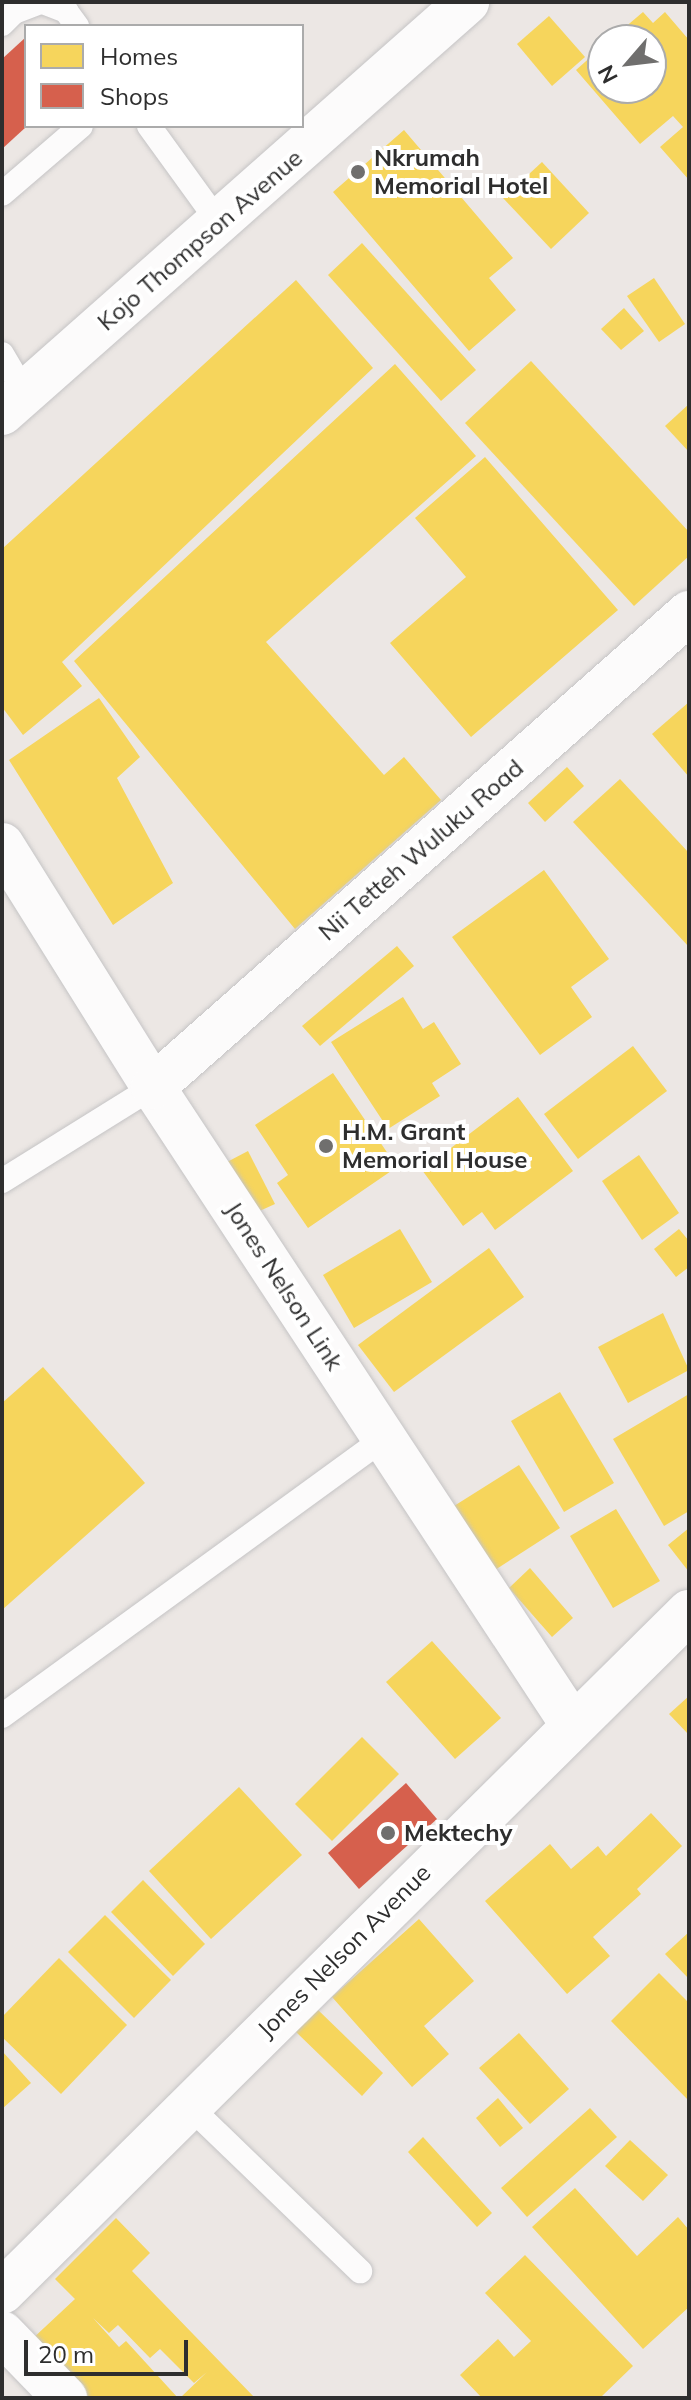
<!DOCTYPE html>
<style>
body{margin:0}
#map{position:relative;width:691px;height:2400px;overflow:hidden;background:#ece7e4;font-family:Mulish,sans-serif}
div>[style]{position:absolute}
.homes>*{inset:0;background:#f6d55c}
.shops>*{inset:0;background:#d6604d}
.roads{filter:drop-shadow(0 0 2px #c5c4c5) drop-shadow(0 0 2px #c5c4c5)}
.service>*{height:24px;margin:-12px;padding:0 12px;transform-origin:12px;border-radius:12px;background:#fcfbfb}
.minor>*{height:44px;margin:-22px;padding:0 22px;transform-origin:22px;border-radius:22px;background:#fcfbfb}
.secondary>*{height:44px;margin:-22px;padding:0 22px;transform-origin:22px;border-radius:22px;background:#fcfbfb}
.dots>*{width:22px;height:22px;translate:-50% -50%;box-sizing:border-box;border:4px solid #fff;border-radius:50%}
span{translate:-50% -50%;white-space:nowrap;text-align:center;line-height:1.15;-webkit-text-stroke:8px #fff;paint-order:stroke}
.poi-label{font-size:24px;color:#2e2e2e;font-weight:700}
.left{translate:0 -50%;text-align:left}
.street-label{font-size:24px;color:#2e2e2e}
.frame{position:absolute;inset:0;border:4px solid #2e2e2e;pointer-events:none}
.legend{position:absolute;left:24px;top:24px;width:280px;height:104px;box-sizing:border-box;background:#fff;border:2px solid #ababab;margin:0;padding:10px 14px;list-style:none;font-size:24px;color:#2e2e2e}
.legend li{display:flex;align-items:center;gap:16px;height:40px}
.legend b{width:40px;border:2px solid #ababab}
.north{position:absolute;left:587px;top:24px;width:80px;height:80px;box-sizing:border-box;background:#fff;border:2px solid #ababab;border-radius:50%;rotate:242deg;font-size:22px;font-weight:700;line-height:32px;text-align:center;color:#2e2e2e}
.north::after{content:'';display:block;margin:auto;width:28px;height:36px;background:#706f6e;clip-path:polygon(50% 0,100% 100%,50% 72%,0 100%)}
.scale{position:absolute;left:24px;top:2340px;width:164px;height:36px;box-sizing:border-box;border:4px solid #2e2e2e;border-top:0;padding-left:10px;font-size:24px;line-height:28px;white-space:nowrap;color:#2e2e2e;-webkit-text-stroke:6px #fff;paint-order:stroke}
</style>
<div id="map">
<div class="homes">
<i style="clip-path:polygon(643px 12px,653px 23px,665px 12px,689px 40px,689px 180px,660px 147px,683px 127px,673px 116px,640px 144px,576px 70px,603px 46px,603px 88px,651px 88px,651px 40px,610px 40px)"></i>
<i style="clip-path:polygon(549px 16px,585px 57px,552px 86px,517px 44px)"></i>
<i style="clip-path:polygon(404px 130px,513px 258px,489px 278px,516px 310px,469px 351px,333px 192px)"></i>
<i style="clip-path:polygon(542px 162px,589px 213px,551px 249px,503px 198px)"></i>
<i style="clip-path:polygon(362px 243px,476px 370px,441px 401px,328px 275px)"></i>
<i style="clip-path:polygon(654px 278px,685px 324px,659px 342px,627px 296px)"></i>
<i style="clip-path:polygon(296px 280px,373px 368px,62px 662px,82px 686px,23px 735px,2px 707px,2px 549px)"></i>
<i style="clip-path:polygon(624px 308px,644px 331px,621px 350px,601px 329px)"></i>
<i style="clip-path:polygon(531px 361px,689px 532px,689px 556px,634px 606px,465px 423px)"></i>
<i style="clip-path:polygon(395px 364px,476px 456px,266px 642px,384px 775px,404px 757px,441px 800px,295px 929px,74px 661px)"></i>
<i style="clip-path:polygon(689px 404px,689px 452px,665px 426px)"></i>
<i style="clip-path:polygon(485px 457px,618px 610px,471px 737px,390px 643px,466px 577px,415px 518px)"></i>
<i style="clip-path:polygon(99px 698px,140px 757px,117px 778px,173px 883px,113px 925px,9px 760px)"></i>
<i style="clip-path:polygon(689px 702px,689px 777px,652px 734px)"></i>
<i style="clip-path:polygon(567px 767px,584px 786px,545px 822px,528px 803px)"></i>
<i style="clip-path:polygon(620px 779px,689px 853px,689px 947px,573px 822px)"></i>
<i style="clip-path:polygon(544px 870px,609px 959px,571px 987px,592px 1017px,540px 1055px,452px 937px)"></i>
<i style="clip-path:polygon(397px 946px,414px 966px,320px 1046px,302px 1026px)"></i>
<i style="clip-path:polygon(403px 997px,423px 1029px,434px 1022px,461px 1064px,432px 1083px,440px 1096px,388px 1129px,331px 1042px)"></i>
<i style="clip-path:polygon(633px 1046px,667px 1091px,578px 1159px,544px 1114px)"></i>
<i style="clip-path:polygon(333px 1073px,397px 1167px,308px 1228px,277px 1183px,288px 1175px,255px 1125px)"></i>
<i style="clip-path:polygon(518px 1097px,573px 1171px,495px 1230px,482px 1212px,463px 1226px,422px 1170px)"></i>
<i style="clip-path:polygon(248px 1151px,275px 1204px,253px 1214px,227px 1162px)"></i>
<i style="clip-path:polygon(639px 1155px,679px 1213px,642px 1240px,602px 1181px)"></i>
<i style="clip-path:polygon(400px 1229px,432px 1282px,354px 1328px,323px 1275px)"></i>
<i style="clip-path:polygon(679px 1229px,689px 1241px,689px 1267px,676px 1277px,654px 1249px)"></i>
<i style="clip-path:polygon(489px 1248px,524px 1297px,394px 1392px,358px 1345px)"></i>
<i style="clip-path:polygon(663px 1313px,689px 1370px,628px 1403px,598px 1347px)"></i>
<i style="clip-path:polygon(43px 1367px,145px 1483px,2px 1610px,2px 1403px)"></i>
<i style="clip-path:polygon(560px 1392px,614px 1483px,564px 1512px,511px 1421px)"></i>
<i style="clip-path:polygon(689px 1394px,689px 1511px,664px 1526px,613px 1439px)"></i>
<i style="clip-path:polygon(519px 1465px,560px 1528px,495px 1570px,454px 1506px)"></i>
<i style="clip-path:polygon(616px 1509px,660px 1581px,613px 1608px,570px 1536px)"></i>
<i style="clip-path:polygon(689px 1528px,689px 1572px,668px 1545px)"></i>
<i style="clip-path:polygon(530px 1568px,573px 1618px,552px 1637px,509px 1588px)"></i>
<i style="clip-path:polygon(432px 1641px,501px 1718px,455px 1759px,386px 1682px)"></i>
<i style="clip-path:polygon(689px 1696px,689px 1735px,669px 1714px)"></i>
<i style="clip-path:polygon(362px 1737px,399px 1774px,332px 1841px,295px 1804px)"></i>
<i style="clip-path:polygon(239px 1787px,302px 1855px,211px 1939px,149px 1871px)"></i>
<i style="clip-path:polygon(651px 1813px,682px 1846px,637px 1889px,641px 1894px,593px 1937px,610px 1956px,567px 1994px,485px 1901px,550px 1844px,571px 1869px,598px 1846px,606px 1856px)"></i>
<i style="clip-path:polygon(143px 1880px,205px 1944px,173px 1976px,111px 1912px)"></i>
<i style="clip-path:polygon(105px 1915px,171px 1980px,134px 2018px,68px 1952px)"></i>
<i style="clip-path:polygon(419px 1919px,474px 1981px,424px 2026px,449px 2054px,412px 2087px,332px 1997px)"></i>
<i style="clip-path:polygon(689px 1932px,689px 1979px,665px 1954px)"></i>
<i style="clip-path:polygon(59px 1958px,127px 2025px,61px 2094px,2px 2037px,2px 2017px)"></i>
<i style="clip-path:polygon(659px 1973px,689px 2003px,689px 2101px,611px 2021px)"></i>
<i style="clip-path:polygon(315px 2007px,383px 2073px,362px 2096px,294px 2030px)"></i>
<i style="clip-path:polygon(519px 2033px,569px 2089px,530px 2124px,479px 2068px)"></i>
<i style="clip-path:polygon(2px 2051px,31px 2083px,2px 2109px)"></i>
<i style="clip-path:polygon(498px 2098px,523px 2128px,500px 2147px,476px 2118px)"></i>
<i style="clip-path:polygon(590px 2108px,617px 2137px,527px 2217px,501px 2188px)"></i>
<i style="clip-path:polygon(423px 2137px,492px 2213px,477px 2227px,408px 2152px)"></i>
<i style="clip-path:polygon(630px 2140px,668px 2175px,643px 2201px,605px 2166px)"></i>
<i style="clip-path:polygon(575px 2188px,637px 2256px,678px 2217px,689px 2230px,689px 2307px,643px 2349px,532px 2227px)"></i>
<i style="clip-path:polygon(116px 2218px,150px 2253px,132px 2271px,255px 2398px,180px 2398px,207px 2372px,194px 2383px,160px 2349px,150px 2358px,118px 2325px,109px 2333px,93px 2318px,119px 2347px,126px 2341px,178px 2398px,83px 2398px,30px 2341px,75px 2299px,55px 2279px)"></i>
<i style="clip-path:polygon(525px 2255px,633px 2366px,600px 2398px,482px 2398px,460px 2375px,498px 2339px,514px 2357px,531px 2341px,485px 2293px)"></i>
</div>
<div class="shops">
<i style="clip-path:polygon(26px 37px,26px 127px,2px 149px,2px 59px)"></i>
<i style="clip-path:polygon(406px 1783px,437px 1819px,359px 1889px,328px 1853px)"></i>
</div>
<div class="roads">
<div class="service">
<i style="left:43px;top:2px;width:25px;rotate:21deg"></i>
<i style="left:66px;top:11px;width:19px;rotate:54deg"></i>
<i style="left:2px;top:24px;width:17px;rotate:-45deg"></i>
<i style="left:14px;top:12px;width:28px;rotate:-21deg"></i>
<i style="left:149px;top:126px;width:121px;rotate:54.1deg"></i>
<i style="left:2px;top:194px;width:104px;rotate:-40.7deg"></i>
<i style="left:2px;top:354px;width:45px;rotate:59.5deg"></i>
<i style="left:2px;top:1181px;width:178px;rotate:-31.9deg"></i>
<i style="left:2px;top:1716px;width:472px;rotate:-36deg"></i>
<i style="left:189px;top:2106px;width:238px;rotate:44deg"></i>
</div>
<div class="minor">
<i style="left:2px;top:845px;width:285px;rotate:58deg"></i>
<i style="left:153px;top:1087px;width:762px;rotate:56.66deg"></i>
<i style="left:153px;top:1087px;width:716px;rotate:-41.49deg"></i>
<i style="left:2px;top:2292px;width:967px;rotate:-44.71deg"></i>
<i style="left:2px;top:2333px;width:91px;rotate:45.9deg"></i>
</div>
<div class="secondary">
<i style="left:2px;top:413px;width:621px;rotate:-41.47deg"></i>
</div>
</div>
<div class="dots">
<i style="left:358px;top:172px;background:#706f6e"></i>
<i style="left:326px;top:1146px;background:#706f6e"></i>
<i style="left:388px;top:1833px;background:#706f6e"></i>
</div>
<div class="poi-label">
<span class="left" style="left:374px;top:172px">Nkrumah<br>Memorial Hotel</span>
<span class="left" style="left:342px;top:1146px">H.M. Grant<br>Memorial House</span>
<span class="left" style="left:404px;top:1833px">Mektechy</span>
</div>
<div class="street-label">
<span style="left:200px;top:240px;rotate:-41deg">Kojo Thompson Avenue</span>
<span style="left:421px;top:850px;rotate:-41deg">Nii Tetteh Wuluku Road</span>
<span style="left:284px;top:1286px;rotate:57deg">Jones Nelson Link</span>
<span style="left:344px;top:1951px;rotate:-45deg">Jones Nelson Avenue</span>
</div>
<div class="frame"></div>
<ul class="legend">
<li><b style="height:22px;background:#f6d55c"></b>Homes</li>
<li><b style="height:22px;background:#d6604d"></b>Shops</li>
</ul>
<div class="north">N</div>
<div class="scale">20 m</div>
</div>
